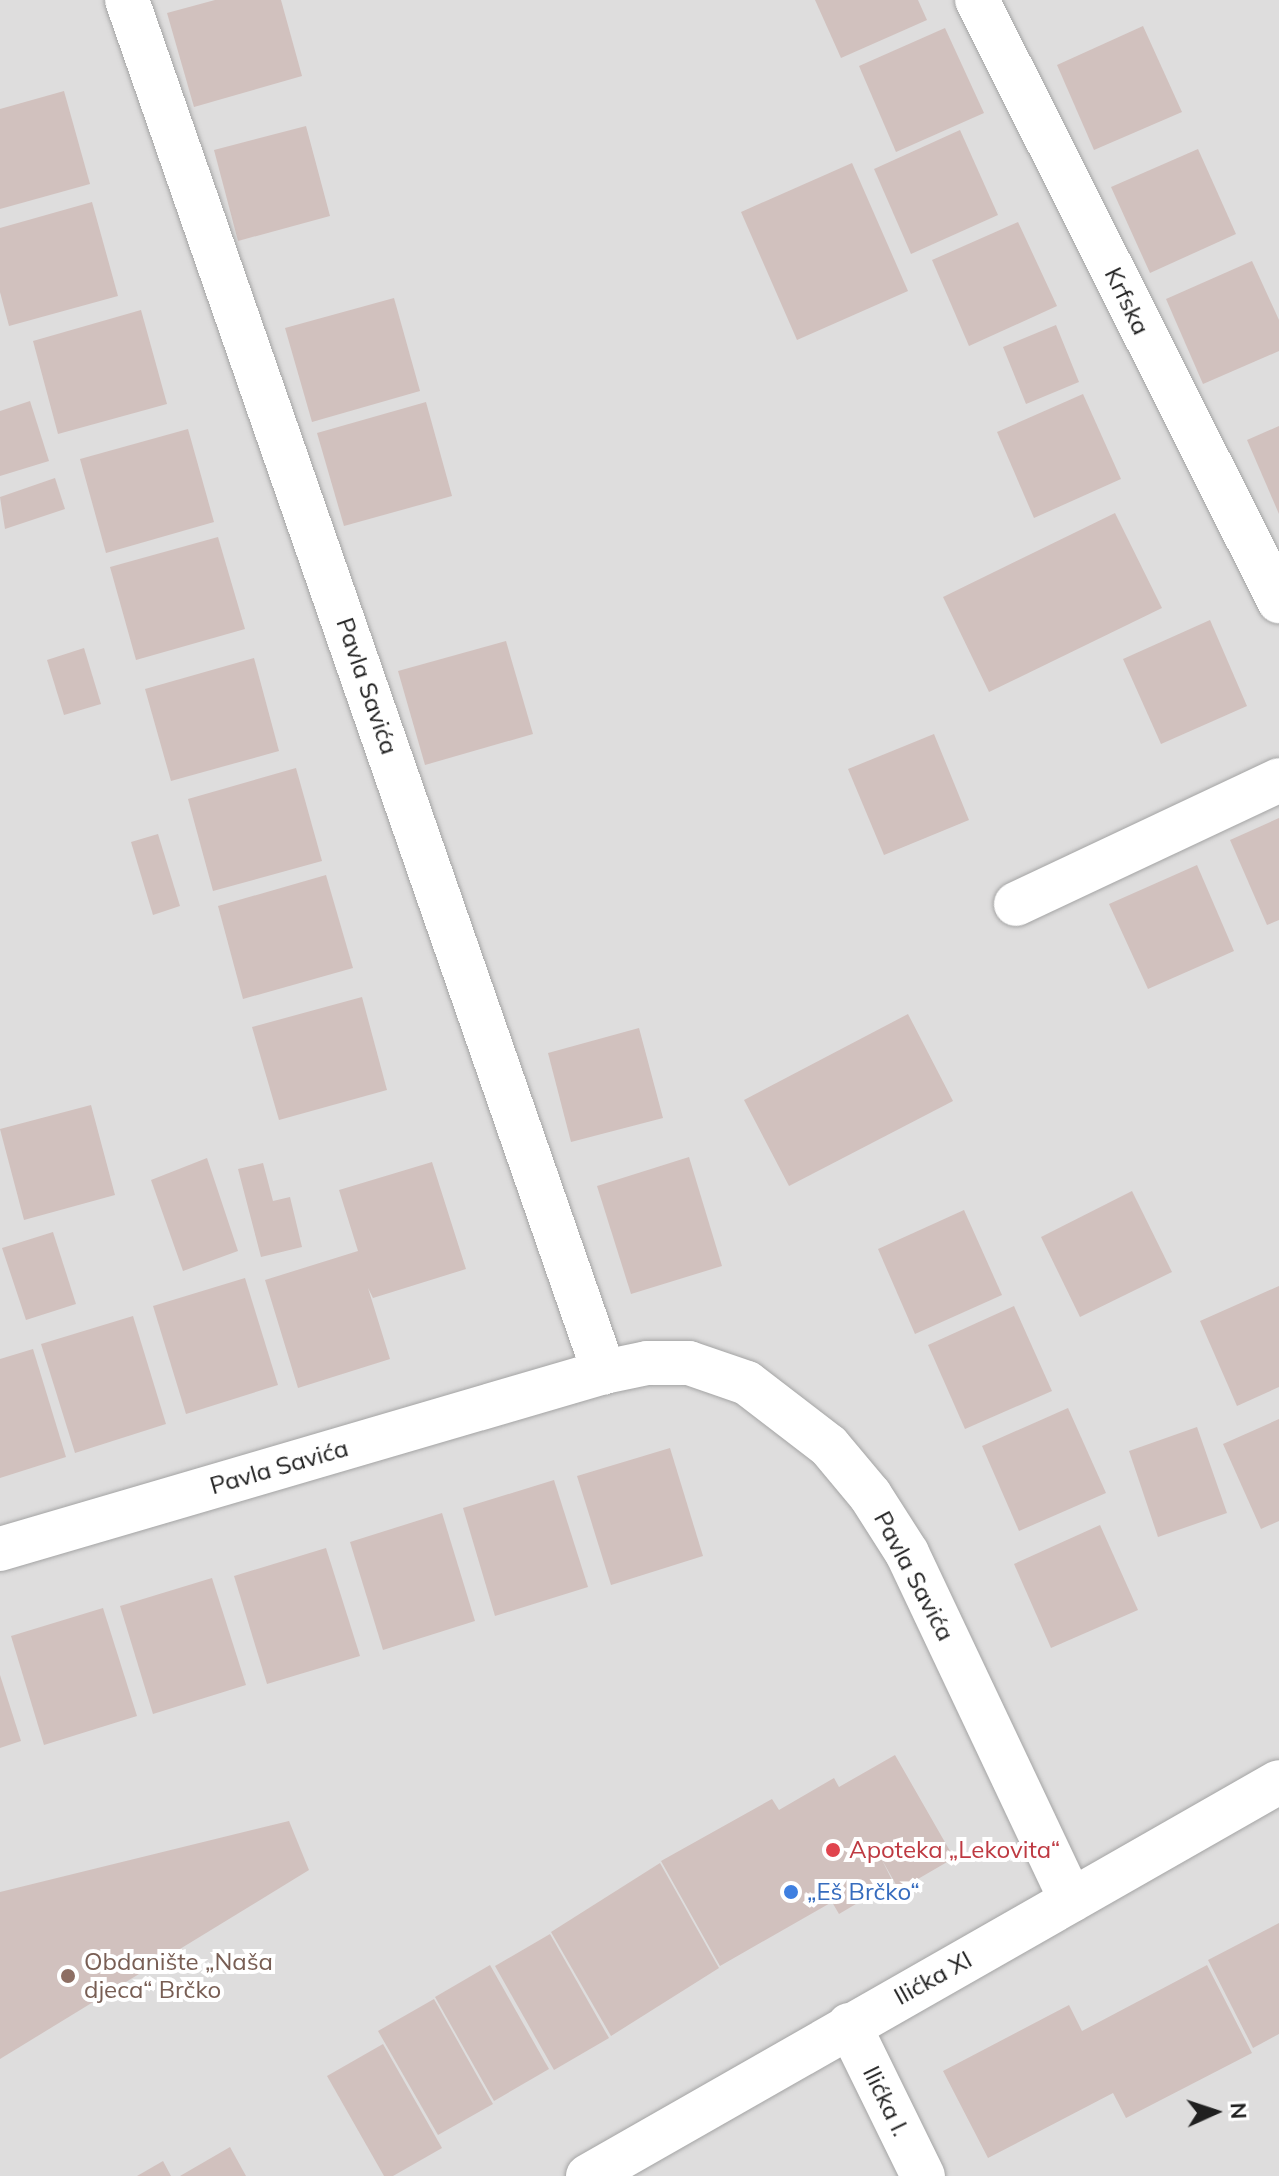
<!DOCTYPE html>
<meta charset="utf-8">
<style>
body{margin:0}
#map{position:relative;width:1279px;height:2176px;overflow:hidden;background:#f1eae5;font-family:Mulish,sans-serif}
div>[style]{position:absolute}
.residential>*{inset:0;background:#dedddd}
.building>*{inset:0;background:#d1c1be}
.roads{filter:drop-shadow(0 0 2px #a4a4a4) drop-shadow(0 0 2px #a4a4a4)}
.minor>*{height:44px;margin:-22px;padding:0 22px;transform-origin:22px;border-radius:22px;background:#fff}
.dots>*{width:22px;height:22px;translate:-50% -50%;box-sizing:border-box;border:4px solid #fff;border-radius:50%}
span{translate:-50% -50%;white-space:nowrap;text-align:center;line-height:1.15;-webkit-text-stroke:8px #fff;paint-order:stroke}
.street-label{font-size:24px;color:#202020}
.health-label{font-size:24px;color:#be3a42}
.left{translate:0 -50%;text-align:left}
.shop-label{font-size:24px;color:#366cbe}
.education-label{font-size:24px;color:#785e54}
.north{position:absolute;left:1175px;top:2072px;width:80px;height:80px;-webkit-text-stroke:6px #fff;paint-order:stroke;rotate:87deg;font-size:22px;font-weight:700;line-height:32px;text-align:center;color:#202020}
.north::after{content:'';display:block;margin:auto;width:28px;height:36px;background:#202020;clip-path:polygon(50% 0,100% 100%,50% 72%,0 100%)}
</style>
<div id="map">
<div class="residential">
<i style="clip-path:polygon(0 0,1279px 0,1279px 2176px,0 2176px)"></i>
</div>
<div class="building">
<i style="clip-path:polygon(215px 0,281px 0,302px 76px,194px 107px,167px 13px)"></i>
<i style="clip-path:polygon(815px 0,918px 0,927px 20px,841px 58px)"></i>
<i style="clip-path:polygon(1143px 26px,1182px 112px,1094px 150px,1057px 65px)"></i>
<i style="clip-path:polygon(945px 28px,984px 113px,896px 152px,859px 66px)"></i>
<i style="clip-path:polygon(64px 91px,90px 184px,0 209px,0 109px)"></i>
<i style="clip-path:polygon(306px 126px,330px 216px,238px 241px,214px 150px)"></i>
<i style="clip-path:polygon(960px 130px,998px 215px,911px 254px,874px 169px)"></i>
<i style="clip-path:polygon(1198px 149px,1236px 234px,1150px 273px,1111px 187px)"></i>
<i style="clip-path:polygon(852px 163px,908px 291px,797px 340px,741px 212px)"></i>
<i style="clip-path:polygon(92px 202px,118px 296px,9px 326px,0 292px,0 228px)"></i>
<i style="clip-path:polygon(1018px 222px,1057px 306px,969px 346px,932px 260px)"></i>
<i style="clip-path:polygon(1252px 261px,1279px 320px,1279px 351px,1203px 384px,1166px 299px)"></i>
<i style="clip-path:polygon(394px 298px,420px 391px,312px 422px,285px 328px)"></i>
<i style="clip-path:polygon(141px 310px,167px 404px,58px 434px,33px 341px)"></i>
<i style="clip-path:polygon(1056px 325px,1079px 382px,1026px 404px,1003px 347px)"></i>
<i style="clip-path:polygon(1083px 394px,1121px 479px,1034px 518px,997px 432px)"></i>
<i style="clip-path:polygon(30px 401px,49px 461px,0 476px,0 411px)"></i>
<i style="clip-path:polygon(426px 402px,452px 496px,344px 526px,317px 433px)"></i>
<i style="clip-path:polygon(1279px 426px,1279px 514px,1247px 440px)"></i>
<i style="clip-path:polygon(188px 429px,214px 522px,106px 553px,80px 459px)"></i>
<i style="clip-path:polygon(55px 478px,65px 509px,5px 529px,0 497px)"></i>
<i style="clip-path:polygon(1115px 513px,1162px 608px,989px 692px,943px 597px)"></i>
<i style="clip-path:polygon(218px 537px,245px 629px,136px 660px,110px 567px)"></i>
<i style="clip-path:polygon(1210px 620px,1247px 706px,1161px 744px,1123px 659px)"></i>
<i style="clip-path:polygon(506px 641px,533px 734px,425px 765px,398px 671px)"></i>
<i style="clip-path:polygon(84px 648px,101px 704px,64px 715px,47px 660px)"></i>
<i style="clip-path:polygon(254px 658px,279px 751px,171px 781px,145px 689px)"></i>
<i style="clip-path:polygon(934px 734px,969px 820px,884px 855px,848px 769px)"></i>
<i style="clip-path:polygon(296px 768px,322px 861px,213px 891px,188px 799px)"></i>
<i style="clip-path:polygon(1279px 818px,1279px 920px,1267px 925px,1230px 840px)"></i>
<i style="clip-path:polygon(158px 834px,180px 906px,153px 915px,131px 842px)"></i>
<i style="clip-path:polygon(1197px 865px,1234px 951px,1148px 989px,1109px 904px)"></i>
<i style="clip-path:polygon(326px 875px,353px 968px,243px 999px,218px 906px)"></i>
<i style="clip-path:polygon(362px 997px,387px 1090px,279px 1120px,252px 1027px)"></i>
<i style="clip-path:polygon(908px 1014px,953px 1101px,789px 1186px,744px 1100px)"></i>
<i style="clip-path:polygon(639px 1028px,663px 1118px,571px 1142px,548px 1053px)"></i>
<i style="clip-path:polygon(91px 1105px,115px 1195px,24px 1220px,0 1129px)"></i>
<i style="clip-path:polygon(689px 1157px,722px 1266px,631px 1294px,597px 1186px)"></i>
<i style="clip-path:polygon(207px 1158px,238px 1251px,183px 1271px,151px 1180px)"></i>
<i style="clip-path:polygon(432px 1162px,466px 1269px,373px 1298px,368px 1288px,390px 1359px,298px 1388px,265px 1280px,358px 1251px,339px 1190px)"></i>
<i style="clip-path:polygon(263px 1163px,273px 1201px,290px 1197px,302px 1247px,261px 1257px,238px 1169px)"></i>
<i style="clip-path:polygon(1132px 1191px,1172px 1272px,1080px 1317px,1041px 1237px)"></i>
<i style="clip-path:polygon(964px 1210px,1002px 1295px,915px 1334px,878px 1249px)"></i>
<i style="clip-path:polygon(53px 1232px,76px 1304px,26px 1320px,2px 1248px)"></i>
<i style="clip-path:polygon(245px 1278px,278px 1385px,186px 1414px,153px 1306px)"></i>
<i style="clip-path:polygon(1279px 1286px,1279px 1387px,1237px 1406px,1200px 1321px)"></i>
<i style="clip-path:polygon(1014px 1306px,1052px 1391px,965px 1429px,928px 1345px)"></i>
<i style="clip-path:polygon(133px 1316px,166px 1424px,75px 1453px,41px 1344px)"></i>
<i style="clip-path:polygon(33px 1349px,66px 1457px,0 1478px,0 1359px)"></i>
<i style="clip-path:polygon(1068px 1408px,1106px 1493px,1019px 1531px,982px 1446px)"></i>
<i style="clip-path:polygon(1279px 1419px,1279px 1521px,1261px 1529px,1223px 1444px)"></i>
<i style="clip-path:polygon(1197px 1427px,1227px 1513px,1158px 1537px,1129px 1451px)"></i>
<i style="clip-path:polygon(670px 1448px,703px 1556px,611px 1585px,577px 1476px)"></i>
<i style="clip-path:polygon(554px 1480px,588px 1587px,495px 1616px,463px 1508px)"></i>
<i style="clip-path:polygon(442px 1513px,475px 1621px,383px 1650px,350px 1542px)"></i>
<i style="clip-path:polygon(1100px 1525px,1138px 1610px,1051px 1648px,1014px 1564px)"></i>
<i style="clip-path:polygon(326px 1548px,360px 1656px,267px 1684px,234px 1576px)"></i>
<i style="clip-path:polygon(212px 1578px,246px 1685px,153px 1714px,120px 1606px)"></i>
<i style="clip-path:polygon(103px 1608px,137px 1716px,44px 1745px,11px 1636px)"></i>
<i style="clip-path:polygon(0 1675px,21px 1741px,0 1748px)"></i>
<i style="clip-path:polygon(895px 1755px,954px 1858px,899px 1890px,881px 1858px,893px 1882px,839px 1914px,832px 1902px,720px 1966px,661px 1861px,772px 1799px,779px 1810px,834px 1778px,839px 1787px)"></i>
<i style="clip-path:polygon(289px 1821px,309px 1870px,0 2059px,0 1892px)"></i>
<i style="clip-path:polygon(660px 1863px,719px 1968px,611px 2036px,551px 1932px)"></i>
<i style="clip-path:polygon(1279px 1923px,1279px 2034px,1253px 2048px,1208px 1960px)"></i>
<i style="clip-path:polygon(550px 1934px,609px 2038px,554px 2070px,495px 1966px)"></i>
<i style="clip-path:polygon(490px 1965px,549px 2069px,494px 2101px,435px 1997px)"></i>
<i style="clip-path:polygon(1207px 1965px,1252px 2053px,1126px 2118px,1113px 2093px,988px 2158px,943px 2071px,1069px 2005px,1082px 2031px)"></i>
<i style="clip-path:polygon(434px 1999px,493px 2104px,438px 2135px,378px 2031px)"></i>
<i style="clip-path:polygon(383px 2044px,442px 2148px,393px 2176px,384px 2176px,327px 2076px)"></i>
<i style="clip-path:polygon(230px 2147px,246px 2176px,180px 2176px)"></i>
<i style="clip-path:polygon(163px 2161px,171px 2176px,137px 2176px)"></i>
</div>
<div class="roads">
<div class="minor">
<i style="left:127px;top:0;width:1453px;rotate:70.83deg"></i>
<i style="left:977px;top:0;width:673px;rotate:63.32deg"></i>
<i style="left:1016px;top:904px;width:291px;rotate:-25.2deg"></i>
<i style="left:0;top:1549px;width:629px;rotate:-16.33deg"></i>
<i style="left:604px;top:1372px;width:44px;rotate:-11.8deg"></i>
<i style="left:647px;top:1363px;width:42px"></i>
<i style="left:689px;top:1363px;width:61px;rotate:19deg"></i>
<i style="left:747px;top:1383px;width:103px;rotate:37.5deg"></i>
<i style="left:829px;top:1446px;width:64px;rotate:50.1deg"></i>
<i style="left:870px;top:1495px;width:69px;rotate:57.5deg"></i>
<i style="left:907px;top:1553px;width:384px;rotate:64.7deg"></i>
<i style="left:849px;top:2025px;width:168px;rotate:63.9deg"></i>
<i style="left:588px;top:2176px;width:795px;rotate:-29.69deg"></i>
</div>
</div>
<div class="dots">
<i style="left:833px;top:1850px;background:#e0444e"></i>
<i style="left:791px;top:1892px;background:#3f7fe0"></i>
<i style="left:68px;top:1976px;background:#8d6e63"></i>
</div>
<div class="street-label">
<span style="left:1127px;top:301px;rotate:64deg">Krfska</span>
<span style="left:367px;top:686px;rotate:71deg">Pavla Savića</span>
<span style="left:279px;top:1467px;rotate:-16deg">Pavla Savića</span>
<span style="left:914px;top:1576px;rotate:62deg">Pavla Savića</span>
<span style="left:933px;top:1978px;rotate:-29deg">Ilićka XI</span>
<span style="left:886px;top:2101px;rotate:64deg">Ilićka I.</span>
</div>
<div class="health-label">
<span class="left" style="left:849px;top:1850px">Apoteka „Lekovita“</span>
</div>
<div class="shop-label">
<span class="left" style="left:807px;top:1892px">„Eš Brčko“</span>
</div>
<div class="education-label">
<span class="left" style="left:84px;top:1976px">Obdanište „Naša<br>djeca“ Brčko</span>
</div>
<div class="north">N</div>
</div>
